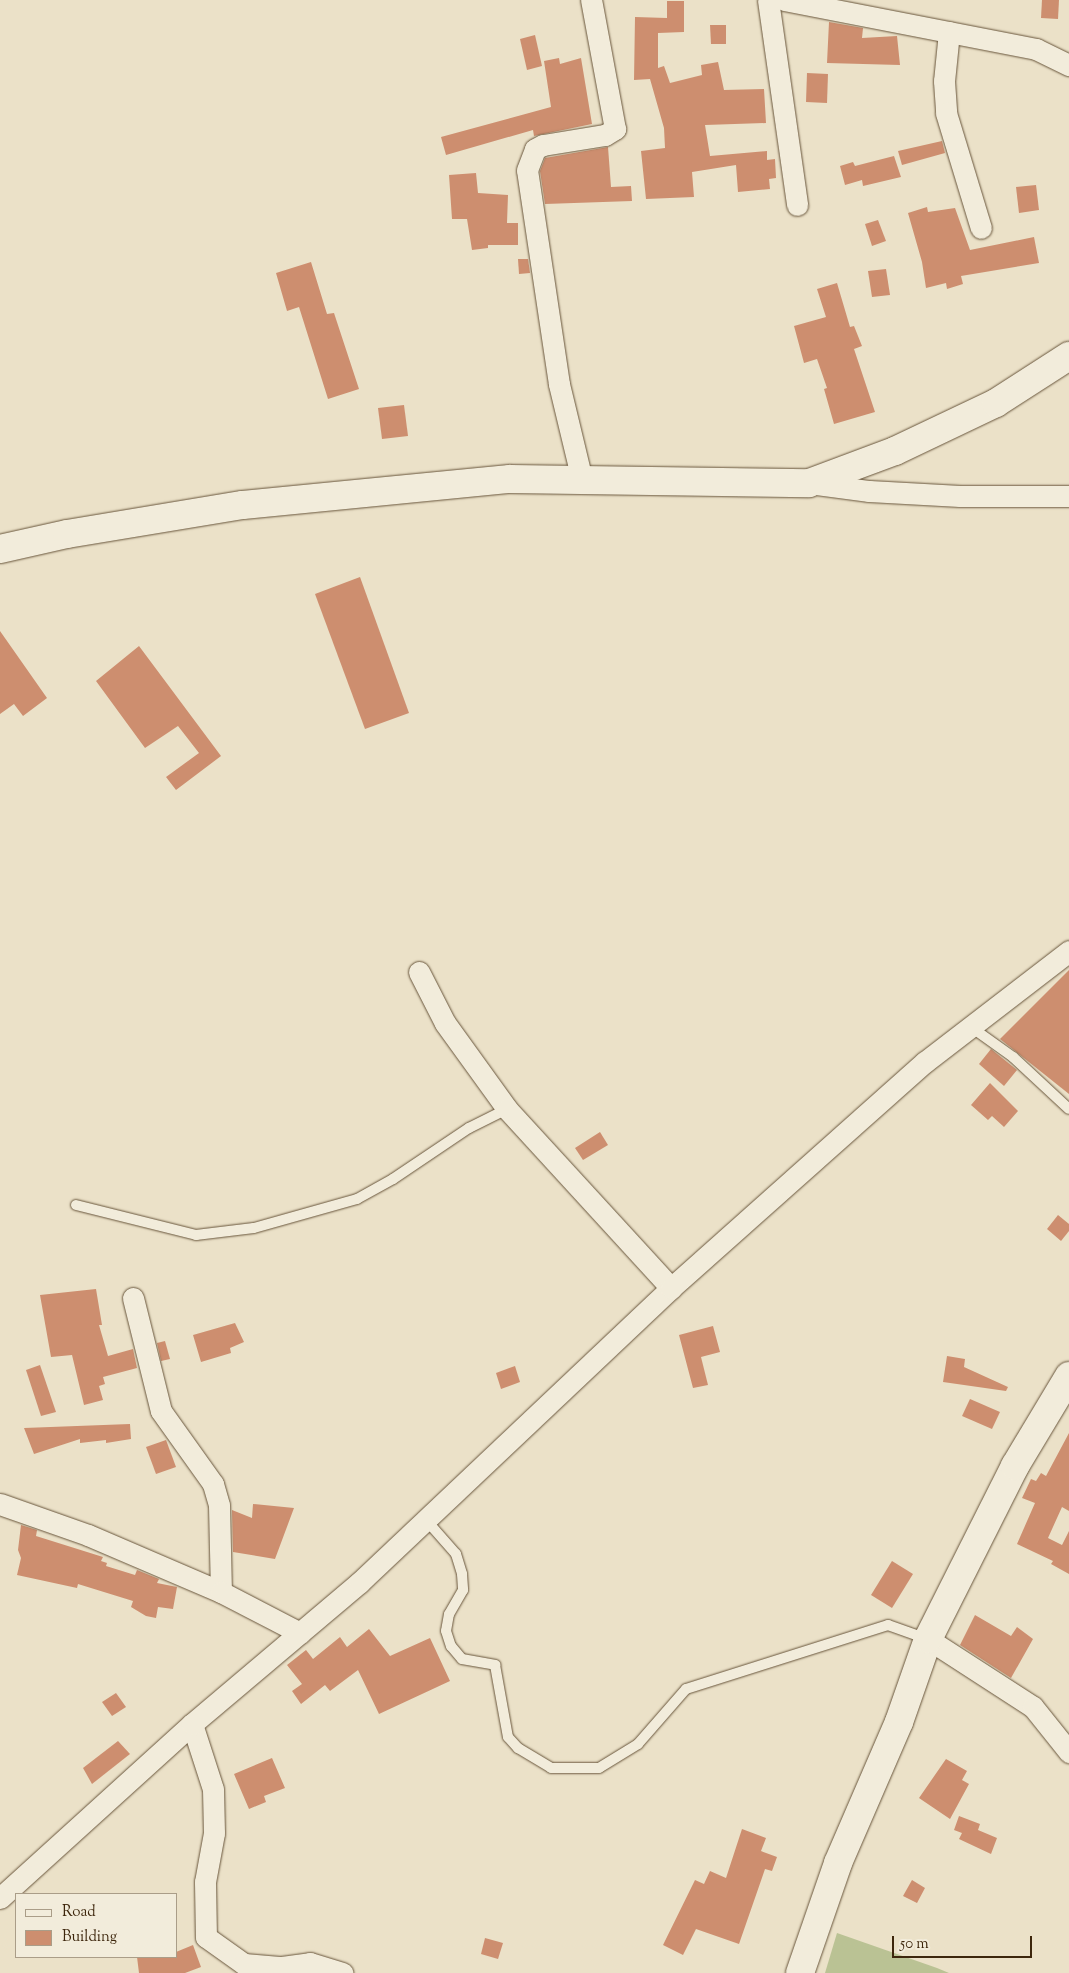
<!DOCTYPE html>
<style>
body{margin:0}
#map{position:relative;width:1069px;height:1973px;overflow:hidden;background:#ebe1c8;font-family:"Sorts Mill Goudy",serif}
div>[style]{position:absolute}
.green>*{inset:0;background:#bac294}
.building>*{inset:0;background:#cd8e6f}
.roads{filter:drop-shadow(0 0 1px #68553b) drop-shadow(0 0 1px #68553b)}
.lane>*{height:10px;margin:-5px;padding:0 5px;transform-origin:5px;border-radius:5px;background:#f2ecdb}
.street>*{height:21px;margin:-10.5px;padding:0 10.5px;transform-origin:10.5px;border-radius:10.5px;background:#f2ecdb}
.secondary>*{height:28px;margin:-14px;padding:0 14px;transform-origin:14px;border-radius:14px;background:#f2ecdb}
span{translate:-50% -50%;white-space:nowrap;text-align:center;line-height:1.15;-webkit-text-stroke:4px #f2ecdb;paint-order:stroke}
.legend{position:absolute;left:15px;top:1893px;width:162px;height:65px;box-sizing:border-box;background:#f2ecdb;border:1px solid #aa9d88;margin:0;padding:6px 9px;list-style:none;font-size:15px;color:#3d260c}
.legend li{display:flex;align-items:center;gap:10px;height:25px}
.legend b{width:25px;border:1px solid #aa9d88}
.scale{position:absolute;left:892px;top:1936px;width:140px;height:22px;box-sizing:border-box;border:2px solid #3d260c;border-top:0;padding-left:6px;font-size:15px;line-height:18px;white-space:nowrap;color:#3d260c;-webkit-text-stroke:4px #f2ecdb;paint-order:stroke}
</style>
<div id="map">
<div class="green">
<i style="clip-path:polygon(837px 1933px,937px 1968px,949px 1973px,825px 1973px)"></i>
</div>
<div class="building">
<i style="clip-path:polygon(1042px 0,1059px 0,1058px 19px,1041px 18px)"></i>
<i style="clip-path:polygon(667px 1px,684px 1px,684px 32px,658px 33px,658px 68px,664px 66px,670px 83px,702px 75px,701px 65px,718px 62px,724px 90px,764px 89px,766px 123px,705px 125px,710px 156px,767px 151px,767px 160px,775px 159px,776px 178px,769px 179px,770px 189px,738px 192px,736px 165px,692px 172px,694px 197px,646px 199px,641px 151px,665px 148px,664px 128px,650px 79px,634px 80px,635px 17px,667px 18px)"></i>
<i style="clip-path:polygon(829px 22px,863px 28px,862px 38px,897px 36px,900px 65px,827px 63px)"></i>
<i style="clip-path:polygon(710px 25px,726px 25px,726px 44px,711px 44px)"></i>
<i style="clip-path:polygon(535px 35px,542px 66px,527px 70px,520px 39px)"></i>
<i style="clip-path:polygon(559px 58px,560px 64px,581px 58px,592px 124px,534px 136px,533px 130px,446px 155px,441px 137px,551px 107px,544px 61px)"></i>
<i style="clip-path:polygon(807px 73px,828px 74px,827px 103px,806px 102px)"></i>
<i style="clip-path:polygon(942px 141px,945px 153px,902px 165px,898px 151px)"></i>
<i style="clip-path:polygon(608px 147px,611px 187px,631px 186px,632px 201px,545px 204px,540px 171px,545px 158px)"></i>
<i style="clip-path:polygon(894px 156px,901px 177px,863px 186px,862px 180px,845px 185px,840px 166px,853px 162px,855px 166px)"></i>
<i style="clip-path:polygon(476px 173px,478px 193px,508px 195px,507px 223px,518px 223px,518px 245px,488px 245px,488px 248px,472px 250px,467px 219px,452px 219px,449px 175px)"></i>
<i style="clip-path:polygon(1036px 185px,1039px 210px,1019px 213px,1016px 187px)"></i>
<i style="clip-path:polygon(927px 207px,928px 212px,955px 208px,970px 250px,1034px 237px,1039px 263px,961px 276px,963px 284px,947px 289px,946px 283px,926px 288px,922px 262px,908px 213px)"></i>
<i style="clip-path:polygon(878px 220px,886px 241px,872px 246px,865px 224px)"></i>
<i style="clip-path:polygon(518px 259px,528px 259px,530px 273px,519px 274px)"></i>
<i style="clip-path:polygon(311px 262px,327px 314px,334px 313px,359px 389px,328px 399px,299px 307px,287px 311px,276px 273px)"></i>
<i style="clip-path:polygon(886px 269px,890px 295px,872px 297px,868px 271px)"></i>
<i style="clip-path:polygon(837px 283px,850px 327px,854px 326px,862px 346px,854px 349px,875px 412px,834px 424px,824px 389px,827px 388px,817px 359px,804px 363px,794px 326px,826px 317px,817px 289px)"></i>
<i style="clip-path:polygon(404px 405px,408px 436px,382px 439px,378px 408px)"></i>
<i style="clip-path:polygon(360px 577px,409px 713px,365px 729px,315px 594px)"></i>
<i style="clip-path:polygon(0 631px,47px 698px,23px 716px,14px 704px,0 714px)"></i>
<i style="clip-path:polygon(139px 646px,221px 756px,176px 790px,166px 777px,199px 753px,178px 726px,145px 748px,96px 681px)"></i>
<i style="clip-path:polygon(1069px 970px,1069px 1094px,1000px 1039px)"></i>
<i style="clip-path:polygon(991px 1049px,1017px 1070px,1004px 1086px,979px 1064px)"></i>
<i style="clip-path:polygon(990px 1083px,1018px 1111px,1004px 1127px,992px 1116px,988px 1120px,971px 1105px)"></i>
<i style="clip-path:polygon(600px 1132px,608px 1145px,583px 1160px,575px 1148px)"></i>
<i style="clip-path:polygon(1058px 1215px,1069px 1224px,1069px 1231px,1061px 1241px,1047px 1229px)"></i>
<i style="clip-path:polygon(96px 1289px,102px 1325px,99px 1325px,108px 1356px,133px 1349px,137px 1368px,103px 1377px,105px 1384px,99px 1386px,103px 1400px,84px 1405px,72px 1355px,51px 1357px,40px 1295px)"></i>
<i style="clip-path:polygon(235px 1323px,244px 1342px,230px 1348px,231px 1353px,201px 1362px,193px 1335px)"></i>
<i style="clip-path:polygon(713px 1326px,720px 1352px,701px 1357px,708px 1385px,693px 1388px,679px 1335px)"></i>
<i style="clip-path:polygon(165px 1341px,170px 1359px,161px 1361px,157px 1343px)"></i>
<i style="clip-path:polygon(947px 1356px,965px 1359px,964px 1367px,1008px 1387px,1006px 1391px,943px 1382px)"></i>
<i style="clip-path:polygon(40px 1365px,56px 1412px,41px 1416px,26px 1370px)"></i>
<i style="clip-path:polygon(515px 1366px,520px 1382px,501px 1389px,496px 1373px)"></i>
<i style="clip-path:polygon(970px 1399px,1000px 1412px,992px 1429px,962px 1416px)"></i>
<i style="clip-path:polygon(130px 1424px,131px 1439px,106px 1443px,106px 1440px,80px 1443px,80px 1439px,34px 1454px,24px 1428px)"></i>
<i style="clip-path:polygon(1069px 1433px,1069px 1511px,1062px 1507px,1048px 1538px,1062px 1545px,1069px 1531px,1069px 1574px,1051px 1564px,1053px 1561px,1017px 1544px,1035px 1503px,1022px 1498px,1031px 1479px,1036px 1481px,1041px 1473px,1046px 1476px)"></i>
<i style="clip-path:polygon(166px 1440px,176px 1467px,156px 1474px,146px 1447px)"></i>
<i style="clip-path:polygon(253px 1504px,294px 1508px,275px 1559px,233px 1552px,232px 1510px,252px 1518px)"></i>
<i style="clip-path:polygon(21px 1525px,37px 1530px,36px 1536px,103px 1557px,101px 1561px,107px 1563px,106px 1566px,135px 1575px,137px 1570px,159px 1579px,157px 1583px,177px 1587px,173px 1609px,158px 1607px,156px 1618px,146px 1616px,131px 1607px,133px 1601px,78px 1584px,77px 1588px,17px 1575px,21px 1558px,18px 1550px)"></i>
<i style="clip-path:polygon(892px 1561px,913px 1574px,892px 1608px,871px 1595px)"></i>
<i style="clip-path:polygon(975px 1615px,1011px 1636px,1017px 1627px,1033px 1639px,1011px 1678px,960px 1645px)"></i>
<i style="clip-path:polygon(369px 1629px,390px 1656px,430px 1638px,450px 1681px,379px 1714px,358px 1670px,330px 1691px,325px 1685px,301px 1704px,292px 1691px,302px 1684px,287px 1665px,306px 1650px,313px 1659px,340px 1637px,347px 1647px)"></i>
<i style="clip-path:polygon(116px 1693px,126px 1707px,112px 1716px,102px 1702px)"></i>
<i style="clip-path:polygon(118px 1741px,130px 1754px,92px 1784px,83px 1768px)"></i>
<i style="clip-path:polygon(272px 1758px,285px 1788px,264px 1796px,266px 1802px,249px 1809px,234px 1774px)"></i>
<i style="clip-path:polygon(946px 1759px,967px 1771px,962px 1780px,969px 1784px,950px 1819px,919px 1798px)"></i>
<i style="clip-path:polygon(959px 1816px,980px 1824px,978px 1830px,997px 1838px,991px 1854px,959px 1839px,962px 1833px,954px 1830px)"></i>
<i style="clip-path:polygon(742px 1829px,766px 1838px,761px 1851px,777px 1857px,772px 1871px,765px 1869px,739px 1944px,696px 1929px,683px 1955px,663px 1945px,695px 1880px,704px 1884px,710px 1871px,726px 1878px)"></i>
<i style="clip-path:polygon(912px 1880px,925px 1888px,917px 1903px,903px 1896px)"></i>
<i style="clip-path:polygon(485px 1938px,503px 1943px,498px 1959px,481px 1954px)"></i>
<i style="clip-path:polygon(193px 1945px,201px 1967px,185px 1973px,139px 1973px,137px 1957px,176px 1957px,176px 1952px)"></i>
</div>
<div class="roads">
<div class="lane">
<i style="left:971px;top:1027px;width:52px;rotate:35.5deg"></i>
<i style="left:1013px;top:1057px;width:76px;rotate:42.9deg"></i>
<i style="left:76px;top:1205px;width:124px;rotate:14deg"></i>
<i style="left:196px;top:1235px;width:58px;rotate:-6.9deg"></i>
<i style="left:254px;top:1228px;width:107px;rotate:-15.7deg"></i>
<i style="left:357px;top:1199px;width:41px;rotate:-29.1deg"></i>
<i style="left:393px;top:1179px;width:92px;rotate:-33.9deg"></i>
<i style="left:469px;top:1128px;width:42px;rotate:-26.6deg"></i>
<i style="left:427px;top:1521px;width:44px;rotate:48.7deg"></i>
<i style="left:456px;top:1554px;width:21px;rotate:73deg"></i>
<i style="left:462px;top:1574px;width:16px;rotate:86deg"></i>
<i style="left:463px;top:1590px;width:28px;rotate:120deg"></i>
<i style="left:449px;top:1614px;width:17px;rotate:100deg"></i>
<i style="left:446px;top:1631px;width:16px;rotate:72deg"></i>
<i style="left:451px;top:1646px;width:17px;rotate:50deg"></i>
<i style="left:462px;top:1659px;width:34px;rotate:10deg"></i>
<i style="left:495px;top:1665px;width:73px;rotate:79.8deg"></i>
<i style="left:508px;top:1737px;width:15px;rotate:48deg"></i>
<i style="left:518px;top:1748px;width:39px;rotate:31deg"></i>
<i style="left:551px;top:1768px;width:48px"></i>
<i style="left:599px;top:1768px;width:46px;rotate:-31.6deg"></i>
<i style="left:638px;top:1744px;width:73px;rotate:-48.9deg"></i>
<i style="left:686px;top:1689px;width:212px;rotate:-17.6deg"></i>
<i style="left:888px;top:1625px;width:41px;rotate:19.7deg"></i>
</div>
<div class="street">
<i style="left:768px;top:0;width:207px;rotate:81.9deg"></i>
<i style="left:784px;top:0;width:257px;rotate:11deg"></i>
<i style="left:1036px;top:49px;width:37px;rotate:26deg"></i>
<i style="left:949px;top:32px;width:49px;rotate:95.8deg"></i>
<i style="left:944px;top:81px;width:32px;rotate:86deg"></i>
<i style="left:946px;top:113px;width:120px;rotate:73.1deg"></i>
<i style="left:582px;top:480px;width:99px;rotate:-103.5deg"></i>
<i style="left:559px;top:384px;width:216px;rotate:-98.5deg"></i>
<i style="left:527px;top:170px;width:22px;rotate:-69deg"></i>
<i style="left:535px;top:149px;width:9px;rotate:-27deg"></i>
<i style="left:543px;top:145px;width:63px;rotate:-9.2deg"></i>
<i style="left:605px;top:135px;width:12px;rotate:-31deg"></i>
<i style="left:615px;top:129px;width:131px;rotate:-100.5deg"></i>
<i style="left:809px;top:483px;width:61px;rotate:7.6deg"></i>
<i style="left:869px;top:491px;width:91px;rotate:3.1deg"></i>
<i style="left:960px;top:496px;width:109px"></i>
<i style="left:419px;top:972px;width:57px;rotate:63deg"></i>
<i style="left:445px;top:1023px;width:106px;rotate:54.2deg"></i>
<i style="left:507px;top:1109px;width:243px;rotate:47.5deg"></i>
<i style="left:133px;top:1298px;width:116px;rotate:76.1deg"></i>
<i style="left:161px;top:1411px;width:90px;rotate:54.5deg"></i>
<i style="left:213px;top:1484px;width:22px;rotate:74deg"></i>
<i style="left:219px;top:1505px;width:87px;rotate:88.7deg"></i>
<i style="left:0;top:1504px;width:93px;rotate:19.4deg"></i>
<i style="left:88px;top:1535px;width:145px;rotate:23.2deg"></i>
<i style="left:221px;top:1592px;width:89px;rotate:27.4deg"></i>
<i style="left:928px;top:1639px;width:125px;rotate:32.9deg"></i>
<i style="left:1033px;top:1707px;width:58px;rotate:51.3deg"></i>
<i style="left:192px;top:1724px;width:68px;rotate:72.1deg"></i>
<i style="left:213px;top:1789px;width:44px;rotate:88.7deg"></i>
<i style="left:214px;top:1833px;width:50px;rotate:100.4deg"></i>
<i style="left:205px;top:1882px;width:55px;rotate:89deg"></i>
<i style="left:206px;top:1937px;width:47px;rotate:35.4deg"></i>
<i style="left:244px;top:1964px;width:38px;rotate:5deg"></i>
<i style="left:282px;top:1967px;width:28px;rotate:-8deg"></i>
<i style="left:310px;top:1963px;width:34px;rotate:17deg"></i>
<i style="left:0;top:1898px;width:259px;rotate:-42.2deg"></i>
<i style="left:192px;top:1724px;width:219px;rotate:-40.2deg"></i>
<i style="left:359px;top:1583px;width:429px;rotate:-43.4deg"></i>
<i style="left:671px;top:1288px;width:340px;rotate:-41.7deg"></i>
<i style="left:925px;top:1062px;width:182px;rotate:-37.6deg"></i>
</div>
<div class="secondary">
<i style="left:0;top:549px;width:69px;rotate:-12.6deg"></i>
<i style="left:67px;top:534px;width:178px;rotate:-9.4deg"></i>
<i style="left:243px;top:505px;width:268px;rotate:-5.6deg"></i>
<i style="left:510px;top:479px;width:299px;rotate:0.8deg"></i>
<i style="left:809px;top:483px;width:92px;rotate:-20.4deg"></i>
<i style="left:895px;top:451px;width:112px;rotate:-25.4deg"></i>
<i style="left:996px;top:403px;width:87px;rotate:-32.8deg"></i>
<i style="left:800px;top:1973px;width:116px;rotate:-70.9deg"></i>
<i style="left:838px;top:1863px;width:154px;rotate:-66.6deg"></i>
<i style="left:899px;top:1722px;width:88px;rotate:-70.7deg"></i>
<i style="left:928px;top:1639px;width:194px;rotate:-63.3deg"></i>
<i style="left:1015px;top:1466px;width:105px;rotate:-59deg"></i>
</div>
</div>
<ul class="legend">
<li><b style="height:6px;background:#f2ecdb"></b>Road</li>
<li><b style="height:14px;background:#cd8e6f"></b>Building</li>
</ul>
<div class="scale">50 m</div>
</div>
